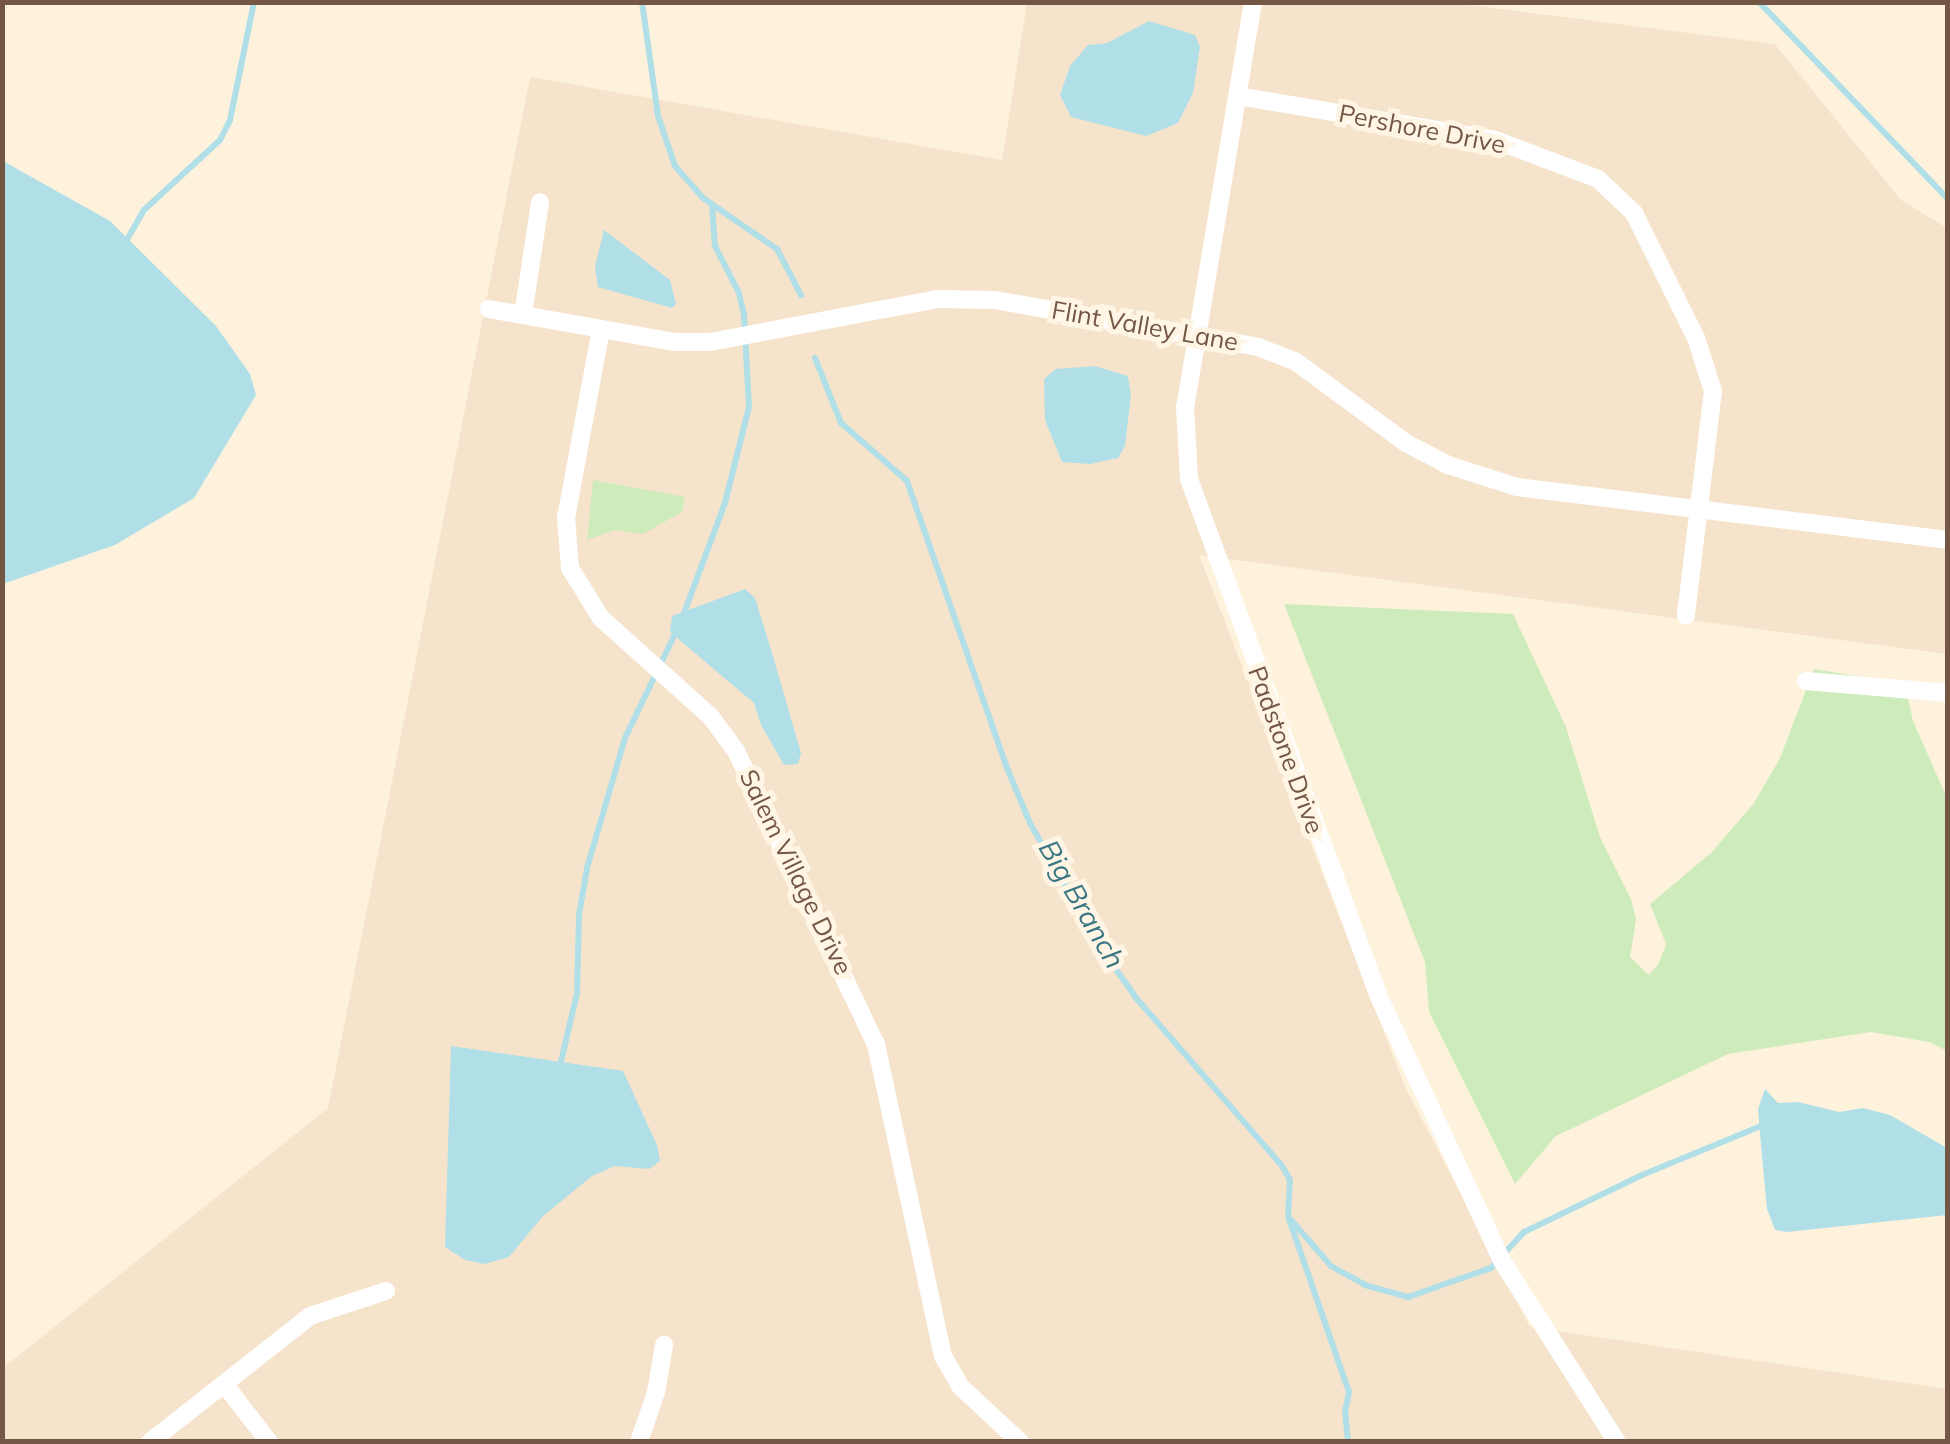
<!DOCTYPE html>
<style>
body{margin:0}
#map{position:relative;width:1950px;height:1444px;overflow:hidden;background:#fef2dd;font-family:Mulish,sans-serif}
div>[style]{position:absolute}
.residential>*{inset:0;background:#f6e3cb}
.green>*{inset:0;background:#ceebbb}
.water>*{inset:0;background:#b1dfe8}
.stream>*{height:6px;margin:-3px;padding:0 3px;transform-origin:3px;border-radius:3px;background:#b1dfe8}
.minor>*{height:18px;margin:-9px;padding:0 9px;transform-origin:9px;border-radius:9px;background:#fff}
span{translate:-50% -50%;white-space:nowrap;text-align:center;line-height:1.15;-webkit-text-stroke:10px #fff5e5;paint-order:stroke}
.street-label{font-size:25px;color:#745644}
.water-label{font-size:28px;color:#3a7683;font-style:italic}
.frame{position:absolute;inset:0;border:5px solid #745644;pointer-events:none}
</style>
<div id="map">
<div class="residential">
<i style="clip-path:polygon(1027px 3px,1454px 3px,1775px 44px,1901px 200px,1947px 228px,1947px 654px,1199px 555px,1406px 1089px,1530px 1327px,1947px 1389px,1947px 1441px,3px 1442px,3px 1368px,328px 1108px,530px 77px,1002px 160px)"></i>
</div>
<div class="green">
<i style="clip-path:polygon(593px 480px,685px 497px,682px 512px,643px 534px,615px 530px,587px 540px)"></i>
<i style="clip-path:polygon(1284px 604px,1513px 614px,1566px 727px,1600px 837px,1631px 899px,1636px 920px,1630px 957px,1649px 975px,1659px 963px,1666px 944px,1650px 904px,1712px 852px,1754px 803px,1780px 758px,1814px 669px,1915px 686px,1908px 699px,1913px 721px,1947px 798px,1947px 1051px,1929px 1042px,1871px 1032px,1728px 1054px,1556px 1136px,1515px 1184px,1429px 1012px,1425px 962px)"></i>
</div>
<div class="water">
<i style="clip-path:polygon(1149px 21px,1195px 35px,1200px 47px,1193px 93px,1178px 123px,1146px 136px,1071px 117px,1060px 95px,1070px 66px,1088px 45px,1107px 43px)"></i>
<i style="clip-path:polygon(3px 161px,110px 221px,216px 326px,250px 374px,256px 395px,194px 498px,115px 545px,3px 584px)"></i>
<i style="clip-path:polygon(604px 230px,670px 280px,676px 304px,672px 308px,598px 287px,595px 267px)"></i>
<i style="clip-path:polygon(1095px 366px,1128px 376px,1131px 396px,1125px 446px,1118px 458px,1090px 464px,1062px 462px,1045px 420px,1044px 379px,1056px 369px)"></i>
<i style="clip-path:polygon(745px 589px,755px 598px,773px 656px,801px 753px,798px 764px,784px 765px,761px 725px,754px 703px,670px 632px,672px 616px)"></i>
<i style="clip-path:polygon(451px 1046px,623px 1071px,657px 1145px,660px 1161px,649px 1169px,615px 1166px,592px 1176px,543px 1216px,509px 1257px,485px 1264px,465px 1260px,445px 1247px)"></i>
<i style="clip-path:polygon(1765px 1089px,1778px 1103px,1798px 1102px,1839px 1112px,1863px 1108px,1890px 1115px,1947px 1148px,1947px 1215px,1787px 1232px,1775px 1230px,1767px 1209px,1762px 1156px,1758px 1109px)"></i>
</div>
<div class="stream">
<i style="left:642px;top:2px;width:115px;rotate:82deg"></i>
<i style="left:658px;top:116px;width:53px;rotate:71.2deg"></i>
<i style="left:675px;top:166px;width:43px;rotate:48.8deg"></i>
<i style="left:703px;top:198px;width:90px;rotate:34.6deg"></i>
<i style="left:777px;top:249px;width:52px;rotate:62.4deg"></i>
<i style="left:1759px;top:2px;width:273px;rotate:46.2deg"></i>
<i style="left:125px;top:243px;width:38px;rotate:-60deg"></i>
<i style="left:144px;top:210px;width:103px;rotate:-42.6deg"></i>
<i style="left:220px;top:140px;width:22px;rotate:-63deg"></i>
<i style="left:230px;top:120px;width:120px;rotate:-78.5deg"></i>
<i style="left:815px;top:358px;width:70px;rotate:68.2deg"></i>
<i style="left:841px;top:423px;width:88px;rotate:41.3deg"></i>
<i style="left:907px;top:481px;width:304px;rotate:70.8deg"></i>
<i style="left:1007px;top:768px;width:60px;rotate:67.3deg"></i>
<i style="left:1030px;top:823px;width:144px;rotate:60.4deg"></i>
<i style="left:1101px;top:948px;width:62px;rotate:54.8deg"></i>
<i style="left:1137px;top:999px;width:221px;rotate:49deg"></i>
<i style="left:1282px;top:1166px;width:16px;rotate:60deg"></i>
<i style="left:1290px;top:1180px;width:36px;rotate:93deg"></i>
<i style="left:1288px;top:1216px;width:186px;rotate:70.9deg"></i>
<i style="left:1349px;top:1392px;width:20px;rotate:101deg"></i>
<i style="left:1345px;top:1412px;width:30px;rotate:84deg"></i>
<i style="left:683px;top:616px;width:121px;rotate:-69.6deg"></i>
<i style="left:725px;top:503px;width:99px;rotate:-76deg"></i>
<i style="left:749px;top:407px;width:92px;rotate:-93.1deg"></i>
<i style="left:744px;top:315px;width:23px;rotate:-103deg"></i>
<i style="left:739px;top:293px;width:53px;rotate:-117.1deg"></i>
<i style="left:715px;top:246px;width:41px;rotate:-94.2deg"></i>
<i style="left:559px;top:1070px;width:79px;rotate:-76.8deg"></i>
<i style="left:577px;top:993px;width:78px;rotate:-88.5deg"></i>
<i style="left:579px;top:915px;width:48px;rotate:-80.3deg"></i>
<i style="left:587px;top:868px;width:135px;rotate:-73.7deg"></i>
<i style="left:625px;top:738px;width:122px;rotate:-64.3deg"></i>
<i style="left:1291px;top:1220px;width:61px;rotate:49deg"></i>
<i style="left:1331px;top:1266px;width:39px;rotate:29deg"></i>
<i style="left:1365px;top:1285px;width:45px;rotate:15.6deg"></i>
<i style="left:1408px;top:1297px;width:88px;rotate:-19.3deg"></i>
<i style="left:1491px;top:1268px;width:49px;rotate:-47.5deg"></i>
<i style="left:1524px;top:1232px;width:131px;rotate:-25.8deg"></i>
<i style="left:1642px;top:1175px;width:134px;rotate:-22.4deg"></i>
</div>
<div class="minor">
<i style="left:1253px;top:2px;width:411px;rotate:99.5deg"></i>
<i style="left:1185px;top:407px;width:72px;rotate:86.8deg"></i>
<i style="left:1189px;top:479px;width:552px;rotate:69.86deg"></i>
<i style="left:1379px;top:997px;width:291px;rotate:65deg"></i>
<i style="left:1502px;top:1261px;width:214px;rotate:57.6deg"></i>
<i style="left:1238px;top:96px;width:261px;rotate:9.7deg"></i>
<i style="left:1495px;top:140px;width:110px;rotate:20.7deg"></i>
<i style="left:1598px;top:179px;width:50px;rotate:43.4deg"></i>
<i style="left:1634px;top:213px;width:140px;rotate:63.6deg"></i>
<i style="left:1696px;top:338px;width:56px;rotate:72.2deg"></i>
<i style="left:1713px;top:391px;width:226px;rotate:96.9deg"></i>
<i style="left:489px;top:309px;width:189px;rotate:10.1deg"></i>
<i style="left:675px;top:342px;width:35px"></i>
<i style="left:710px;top:342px;width:231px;rotate:-10.7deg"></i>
<i style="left:937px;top:299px;width:58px;rotate:1deg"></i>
<i style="left:995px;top:300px;width:267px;rotate:10.1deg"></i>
<i style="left:1258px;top:347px;width:40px;rotate:21deg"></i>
<i style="left:1295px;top:361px;width:138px;rotate:36.5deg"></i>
<i style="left:1406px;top:443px;width:47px;rotate:27.6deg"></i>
<i style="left:1448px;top:465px;width:72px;rotate:17.7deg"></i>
<i style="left:1517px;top:487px;width:434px;rotate:7deg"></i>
<i style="left:523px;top:315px;width:114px;rotate:-81.4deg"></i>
<i style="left:601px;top:329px;width:191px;rotate:100.5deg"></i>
<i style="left:566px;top:517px;width:51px;rotate:85.5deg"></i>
<i style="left:570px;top:568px;width:59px;rotate:58.2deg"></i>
<i style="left:601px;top:618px;width:148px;rotate:42deg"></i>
<i style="left:711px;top:717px;width:42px;rotate:53.7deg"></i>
<i style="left:736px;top:751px;width:325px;rotate:64.5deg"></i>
<i style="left:876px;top:1044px;width:319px;rotate:77.9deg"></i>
<i style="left:943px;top:1356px;width:36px;rotate:60deg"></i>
<i style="left:961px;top:1387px;width:81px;rotate:43deg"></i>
<i style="left:1806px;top:681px;width:143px;rotate:4.8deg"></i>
<i style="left:225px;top:1385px;width:72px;rotate:52.3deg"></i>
<i style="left:150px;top:1442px;width:204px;rotate:-38.2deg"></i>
<i style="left:310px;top:1316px;width:80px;rotate:-18.2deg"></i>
<i style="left:639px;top:1442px;width:53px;rotate:-71.2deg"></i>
<i style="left:656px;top:1392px;width:48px;rotate:-80.3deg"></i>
</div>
<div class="street-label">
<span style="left:1422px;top:129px;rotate:11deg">Pershore Drive</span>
<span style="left:1145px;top:326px;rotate:10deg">Flint Valley Lane</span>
<span style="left:1286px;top:750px;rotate:70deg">Padstone Drive</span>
<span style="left:796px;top:872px;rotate:64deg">Salem Village Drive</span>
</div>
<div class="water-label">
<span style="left:1082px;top:904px;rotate:60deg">Big Branch</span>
</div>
<div class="frame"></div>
</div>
